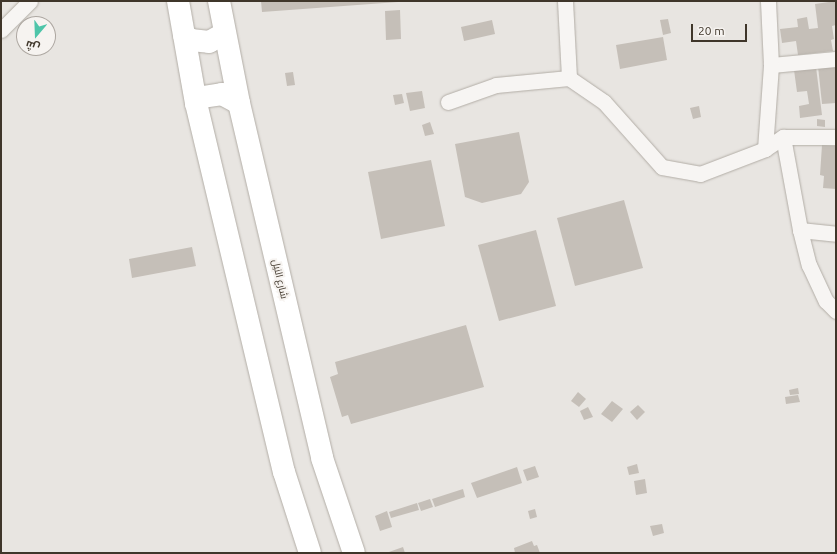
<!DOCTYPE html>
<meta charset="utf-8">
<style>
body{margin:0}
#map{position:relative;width:837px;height:554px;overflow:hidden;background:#e8e5e1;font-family:Ubuntu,Cairo,sans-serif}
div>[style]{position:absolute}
.building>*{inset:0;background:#c5bfb8}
.roads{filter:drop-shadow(0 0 1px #b2ada6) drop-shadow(0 0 1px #b2ada6)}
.minor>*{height:15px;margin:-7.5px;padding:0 7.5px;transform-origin:7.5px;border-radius:7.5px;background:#f7f5f3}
.primary>*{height:22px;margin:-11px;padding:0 11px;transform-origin:11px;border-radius:11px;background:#fff}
span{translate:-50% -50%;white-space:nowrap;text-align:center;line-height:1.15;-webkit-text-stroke:4px #f6f3f0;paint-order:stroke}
.street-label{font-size:10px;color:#3f362a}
.frame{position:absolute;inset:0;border:2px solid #3f362a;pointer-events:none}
.north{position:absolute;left:16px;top:16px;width:40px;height:40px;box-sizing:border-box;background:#f6f3f0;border:1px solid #ada7a1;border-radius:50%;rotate:199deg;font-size:11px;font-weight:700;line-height:16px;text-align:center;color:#3f362a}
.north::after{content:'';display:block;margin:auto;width:14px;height:18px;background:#4ec5a9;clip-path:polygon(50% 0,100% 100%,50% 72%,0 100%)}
.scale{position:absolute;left:691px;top:24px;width:56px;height:18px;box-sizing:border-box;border:2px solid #3f362a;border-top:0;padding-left:5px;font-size:12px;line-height:14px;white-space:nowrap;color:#3f362a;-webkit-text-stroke:3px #f6f3f0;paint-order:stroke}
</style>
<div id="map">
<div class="building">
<i style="clip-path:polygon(261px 1px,398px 1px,398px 2px,262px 12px)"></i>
<i style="clip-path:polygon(836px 1px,836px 25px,832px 26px,834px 39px,831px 40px,833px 51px,798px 55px,796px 41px,782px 43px,780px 29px,798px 27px,797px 19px,807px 17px,809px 29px,818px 28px,815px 4px)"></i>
<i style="clip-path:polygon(400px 10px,401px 39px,386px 40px,385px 11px)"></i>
<i style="clip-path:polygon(668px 19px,671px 33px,663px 35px,660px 20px)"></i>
<i style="clip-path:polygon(492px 20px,495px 34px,464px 41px,461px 27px)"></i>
<i style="clip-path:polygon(663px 37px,667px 60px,620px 69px,616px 45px)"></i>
<i style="clip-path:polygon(836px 65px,836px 103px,822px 104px,818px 66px)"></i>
<i style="clip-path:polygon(816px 67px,822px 115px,800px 118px,799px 106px,809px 104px,807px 91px,797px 92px,794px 70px)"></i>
<i style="clip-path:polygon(293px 72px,295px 85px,287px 86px,285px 73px)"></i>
<i style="clip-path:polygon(422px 91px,425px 108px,410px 111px,406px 93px)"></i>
<i style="clip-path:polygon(402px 94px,404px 103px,395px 105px,393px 95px)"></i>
<i style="clip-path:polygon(699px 106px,701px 117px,693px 119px,690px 108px)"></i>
<i style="clip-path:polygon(817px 119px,825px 120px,825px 127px,817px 126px)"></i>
<i style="clip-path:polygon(430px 122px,434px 134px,425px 136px,422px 125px)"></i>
<i style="clip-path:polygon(519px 132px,529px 182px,521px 194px,482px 203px,465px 197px,455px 144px)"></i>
<i style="clip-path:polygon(822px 145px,836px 146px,836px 189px,823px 188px,824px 176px,820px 175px)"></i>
<i style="clip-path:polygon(431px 160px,445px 226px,381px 239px,368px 172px)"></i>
<i style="clip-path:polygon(624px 200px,643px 268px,575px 286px,557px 218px)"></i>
<i style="clip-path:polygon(536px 230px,556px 306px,499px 321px,478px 245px)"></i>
<i style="clip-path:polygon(192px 247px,196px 266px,132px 278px,129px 259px)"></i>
<i style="clip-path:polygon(466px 325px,484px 387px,351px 424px,348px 415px,342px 417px,330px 377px,338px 374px,335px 362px)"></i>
<i style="clip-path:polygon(798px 388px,799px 394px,790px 395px,789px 390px)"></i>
<i style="clip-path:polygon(578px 392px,586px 399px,579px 407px,571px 401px)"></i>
<i style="clip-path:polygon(798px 395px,800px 402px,786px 404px,785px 397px)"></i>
<i style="clip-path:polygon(612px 401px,623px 409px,612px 422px,601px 414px)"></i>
<i style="clip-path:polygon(638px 405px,645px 412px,637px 420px,630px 412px)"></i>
<i style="clip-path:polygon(588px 407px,593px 417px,584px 420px,580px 411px)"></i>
<i style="clip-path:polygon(637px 464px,639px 473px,629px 475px,627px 467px)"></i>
<i style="clip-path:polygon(535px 466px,539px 477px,527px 481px,523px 470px)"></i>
<i style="clip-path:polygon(517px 467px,522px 483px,477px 498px,471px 483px)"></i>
<i style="clip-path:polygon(645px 479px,647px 493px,636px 495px,634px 481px)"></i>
<i style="clip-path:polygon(463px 489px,465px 497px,435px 507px,432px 499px)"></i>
<i style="clip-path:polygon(430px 499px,433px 507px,421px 511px,418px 503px)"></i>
<i style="clip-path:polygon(417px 503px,419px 510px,391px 518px,389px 512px)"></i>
<i style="clip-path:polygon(535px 509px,537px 517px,530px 519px,528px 511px)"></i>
<i style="clip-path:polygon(387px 511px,392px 527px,380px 531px,375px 516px)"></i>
<i style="clip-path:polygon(662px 524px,664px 533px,653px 536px,650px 526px)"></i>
<i style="clip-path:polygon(532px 541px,534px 546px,537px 545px,540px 553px,515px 553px,514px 548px)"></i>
<i style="clip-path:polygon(403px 547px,405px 553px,386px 553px)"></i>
</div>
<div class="roads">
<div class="minor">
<i style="left:565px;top:1px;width:77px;rotate:87deg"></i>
<i style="left:1px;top:30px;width:41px;rotate:-45deg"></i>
<i style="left:771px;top:65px;width:65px;rotate:-5.3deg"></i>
<i style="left:448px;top:102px;width:51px;rotate:-19.5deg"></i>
<i style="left:496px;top:85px;width:73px;rotate:-5.5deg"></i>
<i style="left:569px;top:78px;width:42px;rotate:34.4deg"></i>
<i style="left:604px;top:102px;width:87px;rotate:48.3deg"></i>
<i style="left:662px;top:167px;width:39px;rotate:10deg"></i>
<i style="left:700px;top:174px;width:70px;rotate:-21deg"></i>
<i style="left:765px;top:149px;width:22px;rotate:-34deg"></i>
<i style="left:783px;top:137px;width:53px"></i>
<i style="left:783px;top:137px;width:95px;rotate:79.6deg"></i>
<i style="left:800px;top:230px;width:36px;rotate:76deg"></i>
<i style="left:809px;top:265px;width:40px;rotate:65deg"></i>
<i style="left:826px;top:301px;width:14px;rotate:45deg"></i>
<i style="left:765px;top:149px;width:84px;rotate:-85.9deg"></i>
<i style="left:771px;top:65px;width:64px;rotate:-92.7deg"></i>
<i style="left:800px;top:230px;width:36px;rotate:6deg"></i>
</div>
<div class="primary">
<i style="left:178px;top:1px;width:104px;rotate:80deg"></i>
<i style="left:196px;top:103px;width:379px;rotate:76.6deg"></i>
<i style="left:284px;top:472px;width:85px;rotate:72.2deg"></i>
<i style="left:219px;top:1px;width:104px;rotate:78.9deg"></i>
<i style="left:239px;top:103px;width:365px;rotate:76.8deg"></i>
<i style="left:322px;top:458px;width:100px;rotate:71.4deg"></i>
<i style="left:184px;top:35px;width:9px;rotate:36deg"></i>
<i style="left:191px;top:40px;width:18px;rotate:6deg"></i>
<i style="left:209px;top:42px;width:18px;rotate:-29deg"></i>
<i style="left:196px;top:103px;width:9px;rotate:-41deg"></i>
<i style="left:203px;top:97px;width:19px;rotate:-9deg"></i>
<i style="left:222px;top:94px;width:19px;rotate:28deg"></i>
</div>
</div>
<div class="street-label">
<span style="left:280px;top:279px;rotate:77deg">شارع النيل</span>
</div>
<div class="frame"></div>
<div class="north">ش</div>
<div class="scale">20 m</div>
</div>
